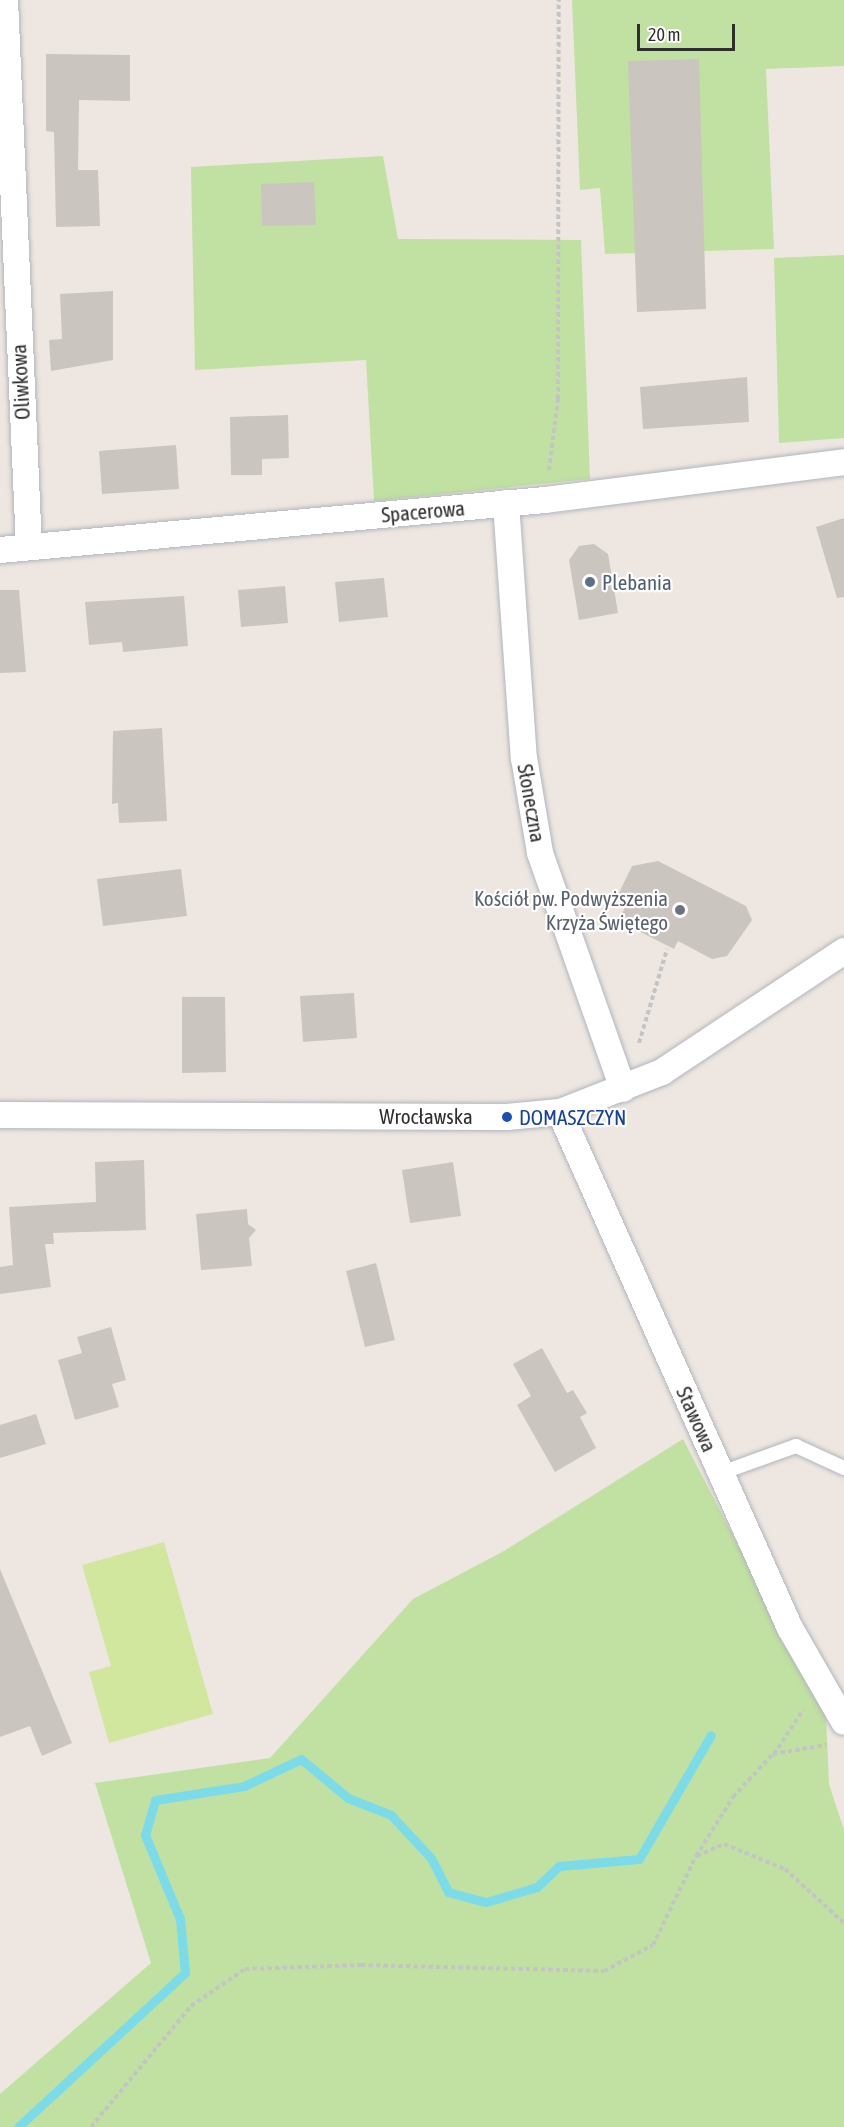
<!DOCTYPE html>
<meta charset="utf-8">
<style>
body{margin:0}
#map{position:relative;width:844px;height:2127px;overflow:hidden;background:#eee7e1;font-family:"Asap Condensed",sans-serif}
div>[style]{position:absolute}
.green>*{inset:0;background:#c0e1a1}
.pitch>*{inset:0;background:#d2e79e}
.stream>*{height:9px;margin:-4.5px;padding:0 4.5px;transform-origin:4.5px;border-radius:4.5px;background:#7bdbe9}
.building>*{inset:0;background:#cac5bf}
.path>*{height:4px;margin-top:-2px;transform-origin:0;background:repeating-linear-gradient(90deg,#c4c4c4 0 4.5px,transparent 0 7.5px)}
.roads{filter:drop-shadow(0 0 2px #b1b5bd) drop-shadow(0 0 2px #b1b5bd)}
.service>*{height:14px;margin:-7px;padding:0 7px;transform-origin:7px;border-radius:7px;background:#fff}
.minor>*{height:26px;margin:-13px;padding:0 13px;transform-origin:13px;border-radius:13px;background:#fff}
.dots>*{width:16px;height:16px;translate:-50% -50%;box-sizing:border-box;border:3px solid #fff;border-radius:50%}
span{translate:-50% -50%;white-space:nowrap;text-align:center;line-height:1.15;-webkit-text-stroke:4.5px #fff;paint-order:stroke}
.street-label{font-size:21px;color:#2e2e2e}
.service-label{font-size:21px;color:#4e5e75}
.left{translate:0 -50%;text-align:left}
.worship-label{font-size:21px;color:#5b616d}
.right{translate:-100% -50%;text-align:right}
.transit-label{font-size:21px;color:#164399}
.scale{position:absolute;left:637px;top:24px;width:98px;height:27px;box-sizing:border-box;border:3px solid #2e2e2e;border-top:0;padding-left:8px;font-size:18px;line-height:21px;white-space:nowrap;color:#2e2e2e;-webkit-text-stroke:4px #fff;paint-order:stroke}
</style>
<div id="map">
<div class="green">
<i style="clip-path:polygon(572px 0,844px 0,844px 66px,766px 69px,774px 249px,605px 254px,600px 188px,580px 190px)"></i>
<i style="clip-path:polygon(383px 156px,398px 239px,581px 240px,590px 479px,374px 501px,366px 360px,195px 370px,191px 167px)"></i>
<i style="clip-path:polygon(844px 255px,844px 438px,779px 443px,774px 258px)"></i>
<i style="clip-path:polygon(683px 1439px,826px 1715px,829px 1784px,844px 1830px,844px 2127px,0 2127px,0 2094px,151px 1963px,95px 1783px,270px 1758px,413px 1599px,504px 1551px)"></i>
</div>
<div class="pitch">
<i style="clip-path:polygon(164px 1542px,213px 1714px,109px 1743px,89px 1672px,111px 1666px,82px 1565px)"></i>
</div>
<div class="stream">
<i style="left:18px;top:2127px;width:227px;rotate:-42.7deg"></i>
<i style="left:185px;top:1973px;width:54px;rotate:-95.3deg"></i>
<i style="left:180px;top:1919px;width:91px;rotate:-112.6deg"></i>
<i style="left:145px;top:1835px;width:36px;rotate:-74deg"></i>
<i style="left:155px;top:1800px;width:90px;rotate:-8.9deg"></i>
<i style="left:244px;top:1786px;width:63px;rotate:-25.3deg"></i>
<i style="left:301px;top:1759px;width:61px;rotate:39.7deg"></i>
<i style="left:348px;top:1798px;width:46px;rotate:21.6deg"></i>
<i style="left:391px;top:1815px;width:59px;rotate:47.1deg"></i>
<i style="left:431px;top:1858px;width:38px;rotate:63deg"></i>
<i style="left:448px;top:1892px;width:39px;rotate:15deg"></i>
<i style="left:486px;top:1902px;width:53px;rotate:-16.4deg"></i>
<i style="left:537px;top:1887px;width:30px;rotate:-44deg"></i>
<i style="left:559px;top:1866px;width:80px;rotate:-5deg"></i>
<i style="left:639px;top:1859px;width:143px;rotate:-59.9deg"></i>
</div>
<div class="building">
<i style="clip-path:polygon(46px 54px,130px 55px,130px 101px,79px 100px,78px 170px,98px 170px,100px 226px,56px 227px,54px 132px,46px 131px)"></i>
<i style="clip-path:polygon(699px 59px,706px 309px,637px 312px,628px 61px)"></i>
<i style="clip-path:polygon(314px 182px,316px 225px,262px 226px,261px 184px)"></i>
<i style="clip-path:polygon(113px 291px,113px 360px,51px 371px,49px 340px,62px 339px,60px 294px)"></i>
<i style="clip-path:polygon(747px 377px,749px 422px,643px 429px,640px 387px)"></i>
<i style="clip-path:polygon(288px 415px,289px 458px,262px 459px,262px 475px,231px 475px,230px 417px)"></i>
<i style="clip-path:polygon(176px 445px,179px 489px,102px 494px,99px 451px)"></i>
<i style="clip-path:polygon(844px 518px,844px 597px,837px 598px,816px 527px)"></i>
<i style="clip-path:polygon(594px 544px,608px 554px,618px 613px,579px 620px,569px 560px,579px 546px)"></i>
<i style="clip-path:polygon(384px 578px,388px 617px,339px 622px,335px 582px)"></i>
<i style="clip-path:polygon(285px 586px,288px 623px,241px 627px,238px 590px)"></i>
<i style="clip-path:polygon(0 590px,19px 590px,26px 672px,0 673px)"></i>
<i style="clip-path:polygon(184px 596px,188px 646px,123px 652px,122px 642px,89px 645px,85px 602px)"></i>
<i style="clip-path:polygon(162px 728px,167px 821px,119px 823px,118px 803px,112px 804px,113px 731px)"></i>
<i style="clip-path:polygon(658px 861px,746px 906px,752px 920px,727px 956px,712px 959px,678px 941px,674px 949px,619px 921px,630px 895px,618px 895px,632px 866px)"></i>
<i style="clip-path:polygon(181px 869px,187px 916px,103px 926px,97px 879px)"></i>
<i style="clip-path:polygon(354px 993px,357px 1038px,303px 1042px,300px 996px)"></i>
<i style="clip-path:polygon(182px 997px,225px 997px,226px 1072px,182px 1073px)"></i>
<i style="clip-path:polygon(144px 1160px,146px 1230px,53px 1233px,54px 1244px,45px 1244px,51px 1287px,0 1294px,0 1267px,13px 1265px,9px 1207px,96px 1202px,95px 1162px)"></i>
<i style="clip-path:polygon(453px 1162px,461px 1216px,410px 1223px,402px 1170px)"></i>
<i style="clip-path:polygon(247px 1209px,248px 1224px,256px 1230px,249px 1238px,252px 1266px,201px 1270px,196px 1214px)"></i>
<i style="clip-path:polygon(376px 1263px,395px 1340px,365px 1347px,346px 1271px)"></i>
<i style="clip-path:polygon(111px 1327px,126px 1380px,112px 1384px,119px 1407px,75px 1420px,58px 1360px,82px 1353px,77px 1337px)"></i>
<i style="clip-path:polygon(542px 1348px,567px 1393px,573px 1390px,587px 1413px,580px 1417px,596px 1448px,555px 1472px,517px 1405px,531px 1396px,513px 1364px)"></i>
<i style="clip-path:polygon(36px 1414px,46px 1444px,0 1458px,0 1425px)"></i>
<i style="clip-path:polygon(0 1569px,72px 1743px,42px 1756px,30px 1726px,0 1737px)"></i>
</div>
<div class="path">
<i style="left:549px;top:470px;width:72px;rotate:-82.8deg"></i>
<i style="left:558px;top:399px;width:399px;rotate:-89.9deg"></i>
<i style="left:639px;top:1043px;width:98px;rotate:-73.4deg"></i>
<i style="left:774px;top:1754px;width:53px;rotate:-56.6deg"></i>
<i style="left:697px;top:1856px;width:30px;rotate:-24deg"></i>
<i style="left:724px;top:1844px;width:66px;rotate:22.3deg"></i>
<i style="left:785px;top:1869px;width:80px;rotate:42.5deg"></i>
<i style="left:91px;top:2127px;width:157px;rotate:-50.4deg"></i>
<i style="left:191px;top:2006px;width:65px;rotate:-34.4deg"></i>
<i style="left:245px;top:1969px;width:116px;rotate:-2deg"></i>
<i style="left:361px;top:1965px;width:243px;rotate:1.4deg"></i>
<i style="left:604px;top:1971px;width:55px;rotate:-28deg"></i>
<i style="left:653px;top:1945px;width:99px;rotate:-64.2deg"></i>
<i style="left:696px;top:1856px;width:70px;rotate:-57.9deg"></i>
<i style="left:733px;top:1797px;width:59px;rotate:-47.1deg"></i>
<i style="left:773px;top:1754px;width:54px;rotate:-9.6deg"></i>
</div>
<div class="roads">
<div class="service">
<i style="left:721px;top:1473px;width:80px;rotate:-19.8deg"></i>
<i style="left:796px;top:1446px;width:53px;rotate:24.6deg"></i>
</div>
<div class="minor">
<i style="left:5px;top:0;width:548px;rotate:87.49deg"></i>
<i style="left:506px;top:503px;width:256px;rotate:86deg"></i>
<i style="left:524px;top:758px;width:96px;rotate:80.4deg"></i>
<i style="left:540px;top:853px;width:250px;rotate:70.6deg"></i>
<i style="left:0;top:550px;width:547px;rotate:-5.24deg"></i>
<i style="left:545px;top:500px;width:301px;rotate:-7.2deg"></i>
<i style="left:560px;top:1112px;width:565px;rotate:65.98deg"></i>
<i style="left:790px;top:1628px;width:108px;rotate:60.1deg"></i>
<i style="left:0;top:1115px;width:507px;rotate:0.23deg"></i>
<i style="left:507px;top:1117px;width:53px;rotate:-5.4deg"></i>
<i style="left:560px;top:1112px;width:110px;rotate:-21.4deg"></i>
<i style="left:662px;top:1072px;width:219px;rotate:-33.6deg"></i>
</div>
</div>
<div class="dots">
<i style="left:590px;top:582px;background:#5c6f8a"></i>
<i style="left:680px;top:910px;background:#6b7280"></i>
<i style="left:507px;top:1117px;background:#1a4fb4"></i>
</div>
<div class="street-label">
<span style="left:20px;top:382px;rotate:-93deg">Oliwkowa</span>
<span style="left:423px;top:511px;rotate:-5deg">Spacerowa</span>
<span style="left:532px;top:803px;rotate:80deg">Słoneczna</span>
<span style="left:426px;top:1116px">Wrocławska</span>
<span style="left:697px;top:1419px;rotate:66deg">Stawowa</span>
</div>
<div class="service-label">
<span class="left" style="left:602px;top:582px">Plebania</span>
</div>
<div class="worship-label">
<span class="right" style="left:668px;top:910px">Kościół pw. Podwyższenia<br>Krzyża Świętego</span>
</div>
<div class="transit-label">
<span class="left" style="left:519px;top:1117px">DOMASZCZYN</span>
</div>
<div class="scale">20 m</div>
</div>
